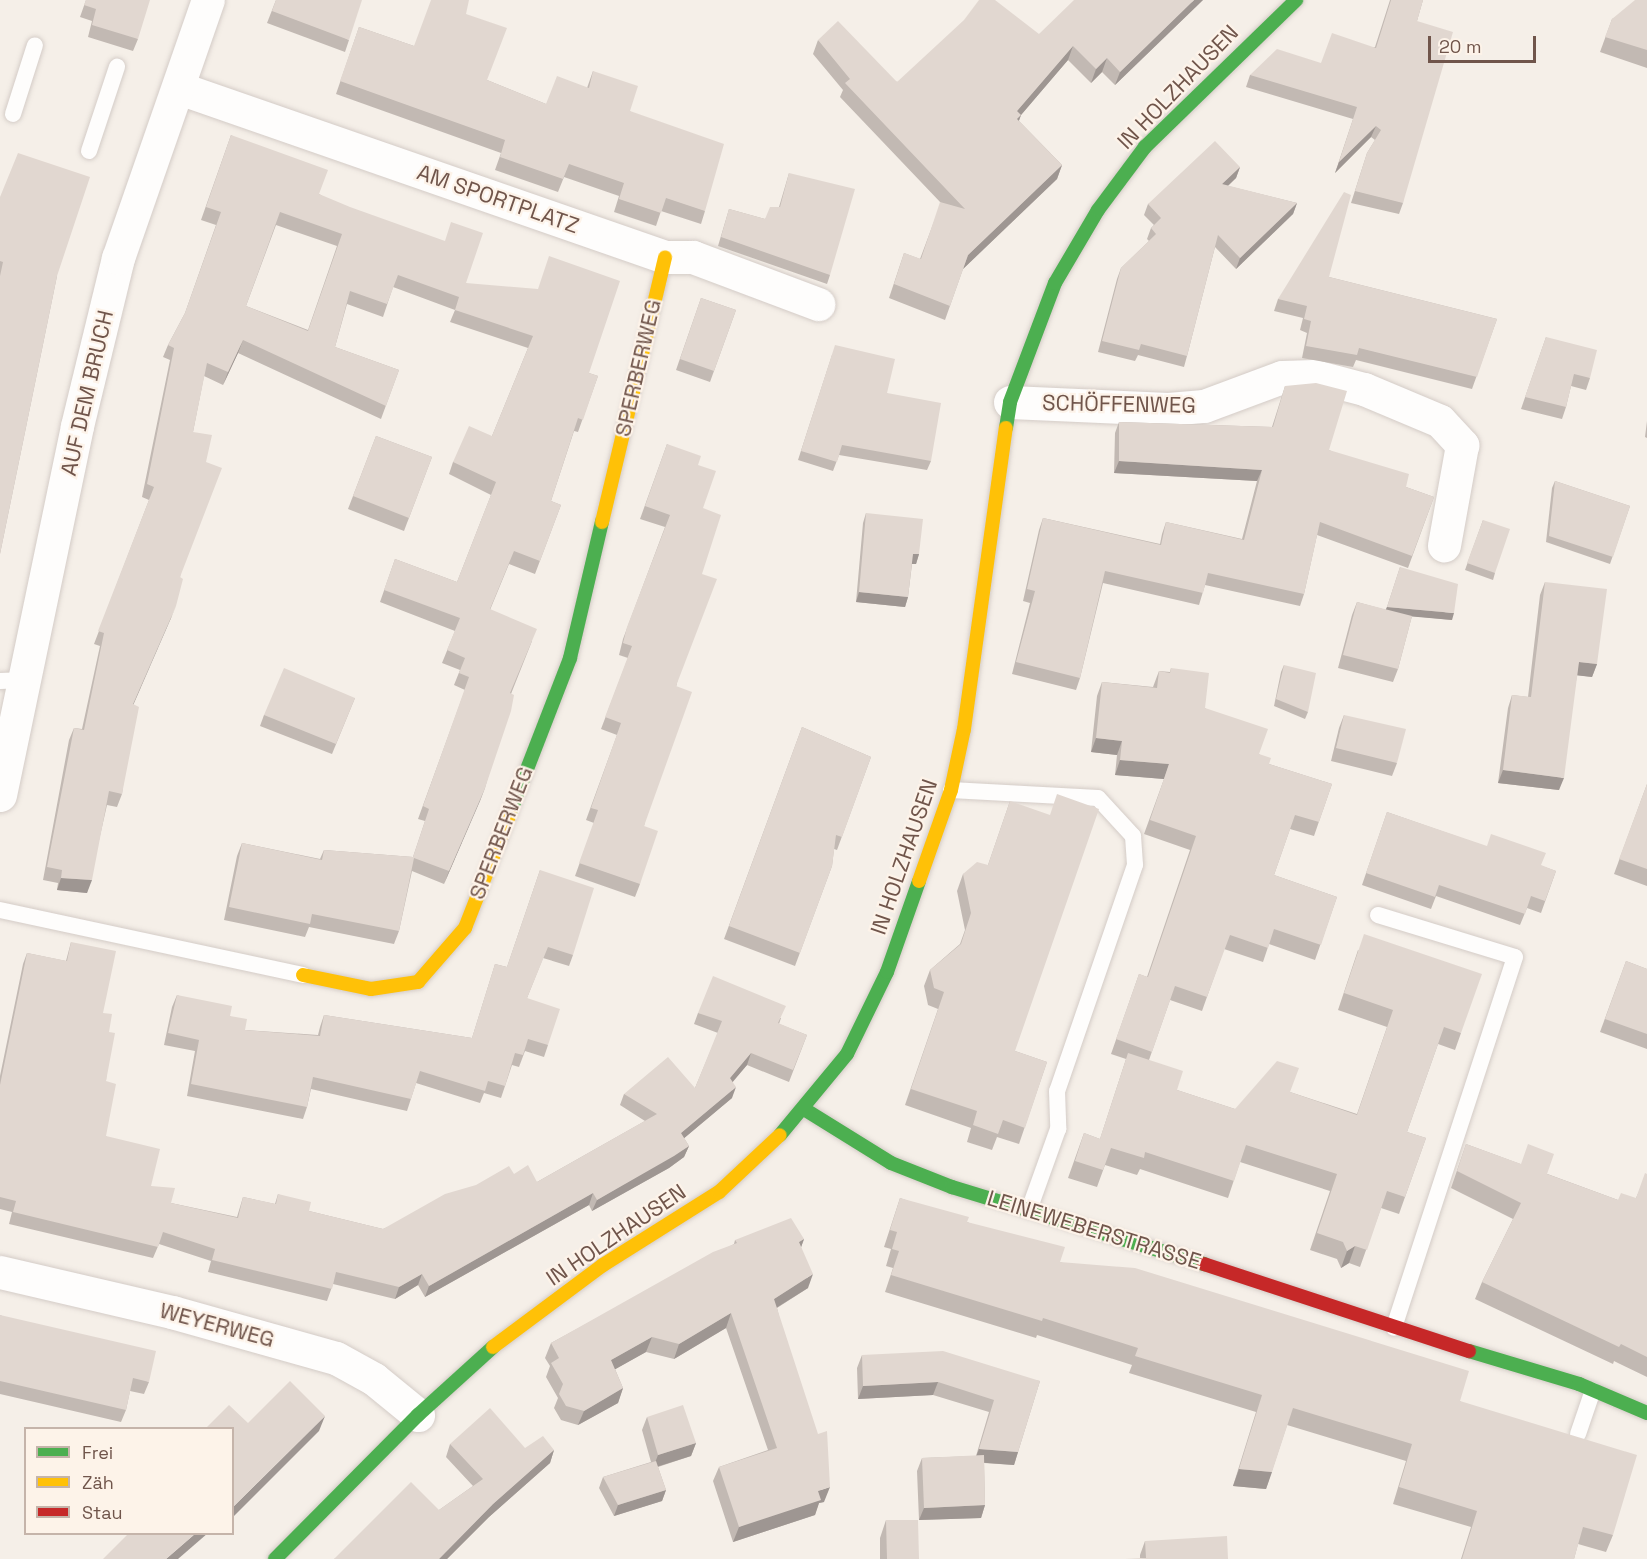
<!DOCTYPE html>
<meta charset="utf-8">
<style>
body{margin:0}
#map{position:relative;width:1647px;height:1559px;overflow:hidden;background:#f5efe8;font-family:"Space Grotesk",sans-serif}
div>[style]{position:absolute}
.roads{filter:drop-shadow(0 0 2px #d4ccc7) drop-shadow(0 0 2px #d4ccc7)}
.lane>*{height:16px;margin:-8px;padding:0 8px;transform-origin:8px;border-radius:8px;background:#fefdfc}
.street>*{height:33px;margin:-16.5px;padding:0 16.5px;transform-origin:16.5px;border-radius:16.5px;background:#fefdfc}
.fast>*{height:14px;margin:-7px;padding:0 7px;transform-origin:7px;border-radius:7px;background:#4caf50}
.slow>*{height:14px;margin:-7px;padding:0 7px;transform-origin:7px;border-radius:7px;background:#ffc107}
.jam>*{height:14px;margin:-7px;padding:0 7px;transform-origin:7px;border-radius:7px;background:#c62828}
.wall>*{inset:0;background:#c2b9b3}
.shaded-wall>*{inset:0;background:#9e9692}
.building>*{inset:0;background:#e1d7d0}
span{translate:-50% -50%;white-space:nowrap;text-align:center;line-height:1.15;-webkit-text-stroke:4.5px #fdf3e9;paint-order:stroke}
.street-label{font-size:22px;color:#70554b}
.legend{position:absolute;left:24px;top:1427px;width:210px;height:108px;box-sizing:border-box;background:#fdf3e9;border:2px solid #c5b4aa;margin:0;padding:8px 10px;list-style:none;font-size:18px;color:#70554b}
.legend li{display:flex;align-items:center;gap:12px;height:30px}
.legend b{width:30px;border:2px solid #c5b4aa}
.scale{position:absolute;left:1428px;top:36px;width:108px;height:27px;box-sizing:border-box;border:3px solid #70554b;border-top:0;padding-left:8px;font-size:18px;line-height:21px;white-space:nowrap;color:#70554b;-webkit-text-stroke:4px #fdf3e9;paint-order:stroke}
</style>
<div id="map">
<div class="roads">
<div class="lane">
<i style="left:13px;top:114px;width:72px;rotate:-72.3deg"></i>
<i style="left:89px;top:151px;width:89px;rotate:-71.6deg"></i>
<i style="left:0;top:681px;width:26px;rotate:-2deg"></i>
<i style="left:951px;top:790px;width:147px;rotate:3.1deg"></i>
<i style="left:1098px;top:798px;width:52px;rotate:47.4deg"></i>
<i style="left:1133px;top:836px;width:29px;rotate:86deg"></i>
<i style="left:1135px;top:865px;width:239px;rotate:109deg"></i>
<i style="left:1057px;top:1091px;width:38px;rotate:88deg"></i>
<i style="left:1058px;top:1129px;width:86px;rotate:109.7deg"></i>
<i style="left:0;top:910px;width:310px;rotate:12.1deg"></i>
<i style="left:1378px;top:915px;width:143px;rotate:17deg"></i>
<i style="left:1515px;top:957px;width:390px;rotate:108.1deg"></i>
<i style="left:1578px;top:1434px;width:46px;rotate:-71.2deg"></i>
</div>
<div class="street">
<i style="left:179px;top:88px;width:515px;rotate:19.17deg"></i>
<i style="left:665px;top:257px;width:28px"></i>
<i style="left:693px;top:257px;width:134px;rotate:20.6deg"></i>
<i style="left:1010px;top:402px;width:158px;rotate:2.5deg"></i>
<i style="left:1168px;top:409px;width:36px;rotate:-5deg"></i>
<i style="left:1204px;top:406px;width:83px;rotate:-20.4deg"></i>
<i style="left:1282px;top:377px;width:32px;rotate:-2deg"></i>
<i style="left:1314px;top:376px;width:52px;rotate:14.6deg"></i>
<i style="left:1364px;top:389px;width:82px;rotate:22.8deg"></i>
<i style="left:1440px;top:421px;width:33px;rotate:47deg"></i>
<i style="left:1462px;top:445px;width:102px;rotate:100.2deg"></i>
<i style="left:0;top:795px;width:377px;rotate:-78.2deg"></i>
<i style="left:77px;top:426px;width:173px;rotate:-76.3deg"></i>
<i style="left:118px;top:258px;width:273px;rotate:-70.8deg"></i>
<i style="left:0;top:1272px;width:177px;rotate:13.1deg"></i>
<i style="left:172px;top:1312px;width:170px;rotate:15.7deg"></i>
<i style="left:336px;top:1358px;width:43px;rotate:28.9deg"></i>
<i style="left:374px;top:1379px;width:57px;rotate:39.3deg"></i>
</div>
<div class="fast">
<i style="left:1006px;top:428px;width:26px;rotate:-81deg"></i>
<i style="left:1010px;top:402px;width:127px;rotate:-69.3deg"></i>
<i style="left:1055px;top:283px;width:85px;rotate:-59.5deg"></i>
<i style="left:1098px;top:210px;width:79px;rotate:-53.3deg"></i>
<i style="left:1145px;top:147px;width:211px;rotate:-44.2deg"></i>
<i style="left:510px;top:813px;width:166px;rotate:-68.8deg"></i>
<i style="left:570px;top:658px;width:140px;rotate:-76.8deg"></i>
<i style="left:804px;top:1109px;width:102px;rotate:31.8deg"></i>
<i style="left:891px;top:1163px;width:66px;rotate:21.5deg"></i>
<i style="left:952px;top:1187px;width:264px;rotate:17deg"></i>
<i style="left:780px;top:1135px;width:105px;rotate:-50.4deg"></i>
<i style="left:847px;top:1054px;width:91px;rotate:-64deg"></i>
<i style="left:887px;top:972px;width:96px;rotate:-70.6deg"></i>
<i style="left:1469px;top:1351px;width:115px;rotate:16.7deg"></i>
<i style="left:1579px;top:1384px;width:74px;rotate:23.1deg"></i>
<i style="left:275px;top:1559px;width:203px;rotate:-45.2deg"></i>
<i style="left:418px;top:1415px;width:101px;rotate:-42.2deg"></i>
</div>
<div class="slow">
<i style="left:602px;top:522px;width:272px;rotate:-76.6deg"></i>
<i style="left:919px;top:881px;width:96px;rotate:-70.6deg"></i>
<i style="left:951px;top:790px;width:62px;rotate:-78deg"></i>
<i style="left:964px;top:729px;width:304px;rotate:-82.1deg"></i>
<i style="left:303px;top:975px;width:69px;rotate:11.6deg"></i>
<i style="left:371px;top:989px;width:48px;rotate:-8.5deg"></i>
<i style="left:418px;top:982px;width:72px;rotate:-49deg"></i>
<i style="left:465px;top:928px;width:123px;rotate:-68.6deg"></i>
<i style="left:493px;top:1347px;width:137px;rotate:-36.7deg"></i>
<i style="left:603px;top:1265px;width:137px;rotate:-32.2deg"></i>
<i style="left:719px;top:1192px;width:83px;rotate:-43.1deg"></i>
</div>
<div class="jam">
<i style="left:1204px;top:1264px;width:279px;rotate:18.2deg"></i>
</div>
</div>
<div class="wall">
<i style="clip-path:polygon(86px 0,138px 39px,133px 51px,88px 37px,92px 21px,80px 17px)"></i>
<i style="clip-path:polygon(276px 0,349px 40px,345px 52px,267px 23px)"></i>
<i style="clip-path:polygon(1203px 0,1115px 85px,1102px 72px,1091px 83px,1068px 60px,1021px 115px,1019px 121px,1062px 165px,1057px 179px,963px 269px,945px 320px,889px 298px,904px 253px,920px 259px,941px 203px,840px 97px,843px 90px,813px 54px,818px 40px,897px 82px,1039px 34px)"></i>
<i style="clip-path:polygon(1390px 0,1423px 0,1417px 21px,1403px 203px,1399px 214px,1351px 203px,1367px 153px,1375px 140px,1371px 137px,1335px 173px,1353px 119px,1246px 87px,1250px 75px,1321px 63px,1375px 47px)"></i>
<i style="clip-path:polygon(1647px 0,1647px 68px,1600px 52px,1612px 19px)"></i>
<i style="clip-path:polygon(466px 14px,487px 80px,546px 104px,587px 88px,593px 71px,630px 111px,705px 211px,701px 224px,661px 211px,656px 226px,614px 212px,619px 196px,564px 177px,558px 192px,495px 170px,501px 153px,336px 94px,359px 27px,414px 46px)"></i>
<i style="clip-path:polygon(evenodd,231px 135px,319px 194px,466px 283px,589px 373px,598px 376px,578px 432px,574px 431px,551px 501px,561px 505px,535px 574px,509px 564px,490px 610px,532px 641px,511px 694px,485px 788px,444px 884px,412px 871px,399px 931px,394px 944px,309px 927px,305px 937px,224px 920px,237px 856px,242px 843px,320px 859px,324px 850px,413px 857px,425px 821px,418px 819px,465px 690px,454px 685px,460px 670px,442px 663px,455px 631px,380px 602px,395px 559px,457px 582px,491px 495px,449px 474px,453px 462px,492px 436px,528px 348px,450px 322px,455px 310px,393px 287px,383px 317px,347px 304px,335px 347px,399px 370px,381px 419px,238px 353px,223px 385px,204px 376px,193px 432px,180px 578px,171px 618px,133px 704px,122px 794px,117px 807px,107px 805px,87px 893px,57px 890px,58px 883px,43px 880px,69px 740px,74px 728px,82px 729px,100px 646px,94px 644px,149px 500px,142px 497px,170px 360px,163px 357px,168px 345px,185px 313px,216px 225px,201px 220px,231px 135px,276px 225px,337px 246px,308px 330px,246px 306px,276px 225px)"></i>
<i style="clip-path:polygon(1240px 167px,1236px 178px,1228px 186px,1297px 203px,1293px 214px,1236px 269px,1215px 247px,1187px 356px,1184px 367px,1138px 355px,1135px 361px,1098px 352px,1117px 279px,1121px 268px,1149px 241px,1147px 239px,1151px 228px,1154px 225px,1144px 215px,1148px 204px)"></i>
<i style="clip-path:polygon(789px 173px,830px 275px,827px 284px,718px 246px,729px 209px,765px 219px,779px 207px)"></i>
<i style="clip-path:polygon(0 197px,57px 276px,0 554px)"></i>
<i style="clip-path:polygon(1329px 277px,1497px 319px,1472px 389px,1356px 360px,1353px 367px,1302px 358px,1307px 333px,1300px 330px,1303px 318px,1274px 311px,1278px 299px)"></i>
<i style="clip-path:polygon(701px 298px,736px 310px,710px 382px,676px 370px)"></i>
<i style="clip-path:polygon(1546px 337px,1590px 378px,1586px 390px,1571px 386px,1566px 407px,1562px 419px,1521px 409px)"></i>
<i style="clip-path:polygon(832px 355px,887px 393px,931px 461px,927px 470px,839px 455px,833px 471px,798px 460px)"></i>
<i style="clip-path:polygon(1285px 386px,1329px 450px,1406px 487px,1434px 497px,1408px 568px,1317px 535px,1304px 594px,1300px 606px,1205px 585px,1199px 605px,1103px 583px,1080px 678px,1076px 690px,1012px 674px,1030px 603px,1023px 601px,1039px 530px,1043px 518px,1160px 544px,1162px 534px,1166px 522px,1242px 539px,1257px 481px,1114px 473px,1115px 433px,1119px 422px,1272px 427px)"></i>
<i style="clip-path:polygon(1647px 421px,1647px 438px,1645px 437px)"></i>
<i style="clip-path:polygon(376px 436px,432px 457px,404px 531px,348px 509px)"></i>
<i style="clip-path:polygon(667px 444px,698px 465px,703px 508px,702px 574px,644px 826px,640px 884px,635px 897px,575px 876px,594px 823px,586px 820px,617px 735px,601px 729px,628px 658px,619px 655px,623px 639px,665px 527px,640px 519px)"></i>
<i style="clip-path:polygon(1555px 481px,1630px 506px,1610px 564px,1546px 542px,1552px 488px)"></i>
<i style="clip-path:polygon(866px 513px,919px 554px,916px 564px,912px 564px,908px 597px,905px 607px,856px 602px,863px 523px)"></i>
<i style="clip-path:polygon(1483px 520px,1495px 573px,1493px 580px,1465px 570px)"></i>
<i style="clip-path:polygon(1400px 567px,1452px 620px,1412px 616px,1398px 669px,1393px 682px,1338px 668px,1352px 615px,1357px 602px,1386px 610px)"></i>
<i style="clip-path:polygon(1545px 582px,1597px 664px,1592px 677px,1577px 675px,1559px 790px,1498px 783px,1508px 708px,1512px 695px,1528px 697px,1540px 595px)"></i>
<i style="clip-path:polygon(1284px 665px,1308px 712px,1305px 719px,1274px 706px,1281px 672px)"></i>
<i style="clip-path:polygon(1171px 668px,1205px 708px,1259px 754px,1269px 764px,1332px 784px,1314px 836px,1290px 829px,1274px 875px,1337px 897px,1315px 960px,1269px 944px,1263px 962px,1224px 949px,1202px 1011px,1170px 1000px,1149px 1060px,1177px 1090px,1235px 1109px,1290px 1092px,1357px 1114px,1387px 1027px,1338px 1010px,1358px 950px,1461px 1033px,1455px 1050px,1438px 1044px,1407px 1132px,1426px 1138px,1399px 1214px,1381px 1208px,1360px 1267px,1349px 1263px,1341px 1268px,1337px 1259px,1310px 1250px,1330px 1191px,1240px 1162px,1228px 1198px,1140px 1169px,1137px 1175px,1105px 1165px,1097px 1187px,1068px 1178px,1084px 1133px,1100px 1139px,1126px 1059px,1111px 1054px,1139px 974px,1147px 977px,1190px 850px,1144px 834px,1164px 779px,1115px 775px,1117px 755px,1091px 752px,1097px 696px,1102px 682px,1153px 687px,1159px 671px,1170px 672px)"></i>
<i style="clip-path:polygon(355px 698px,332px 754px,260px 726px,264px 715px)"></i>
<i style="clip-path:polygon(1344px 715px,1397px 763px,1392px 776px,1331px 761px,1339px 728px)"></i>
<i style="clip-path:polygon(802px 727px,871px 757px,837px 850px,834px 849px,832px 866px,795px 966px,724px 939px)"></i>
<i style="clip-path:polygon(1647px 784px,1647px 886px,1614px 874px)"></i>
<i style="clip-path:polygon(1010px 801px,1015px 1051px,1047px 1062px,1019px 1144px,997px 1137px,992px 1150px,967px 1142px,971px 1128px,905px 1105px,938px 1009px,928px 1005px,924px 986px,930px 970px,960px 944px,965px 930px,957px 891px,963px 874px,988px 865px)"></i>
<i style="clip-path:polygon(1387px 812px,1556px 871px,1541px 913px,1527px 908px,1520px 925px,1436px 896px,1431px 909px,1362px 885px)"></i>
<i style="clip-path:polygon(540px 870px,573px 955px,569px 966px,543px 958px,527px 998px,548px 1045px,544px 1057px,525px 1051px,519px 1067px,512px 1065px,501px 1098px,484px 1093px,480px 1103px,416px 1083px,407px 1111px,311px 1089px,307px 1107px,303px 1119px,187px 1096px,195px 1051px,164px 1045px,172px 1007px,177px 995px,230px 1016px,245px 1030px,318px 1035px,320px 1027px,324px 1015px,472px 1038px,495px 964px,507px 967px)"></i>
<i style="clip-path:polygon(71px 942px,103px 1013px,109px 1032px,106px 1081px,106px 1136px,151px 1186px,171px 1203px,237px 1217px,243px 1197px,275px 1204px,278px 1194px,309px 1211px,383px 1229px,514px 1174px,537px 1182px,645px 1121px,620px 1105px,624px 1094px,695px 1088px,718px 1033px,694px 1024px,698px 1013px,781px 1018px,779px 1024px,807px 1035px,789px 1082px,747px 1065px,732px 1082px,732px 1098px,684px 1138px,689px 1146px,684px 1157px,669px 1168px,592px 1211px,589px 1205px,425px 1297px,418px 1285px,395px 1299px,333px 1284px,327px 1301px,208px 1272px,211px 1261px,159px 1244px,153px 1258px,9px 1224px,12px 1212px,0 1209px,0 1076px,23px 964px,27px 953px,66px 961px)"></i>
<i style="clip-path:polygon(1626px 961px,1647px 969px,1647px 1049px,1600px 1032px)"></i>
<i style="clip-path:polygon(1466px 1144px,1618px 1200px,1636px 1198px,1647px 1174px,1647px 1377px,1614px 1361px,1613px 1364px,1475px 1299px,1482px 1282px,1513px 1219px,1451px 1188px)"></i>
<i style="clip-path:polygon(900px 1198px,967px 1222px,1060px 1262px,1460px 1401px,1613px 1535px,1606px 1552px,1578px 1544px,1574px 1559px,1461px 1559px,1471px 1527px,1393px 1504px,1406px 1461px,1287px 1425px,1266px 1489px,1233px 1486px,1256px 1412px,1129px 1373px,1132px 1365px,1037px 1335px,1036px 1338px,885px 1292px,893px 1268px,886px 1266px,891px 1249px,884px 1247px)"></i>
<i style="clip-path:polygon(804px 1239px,801px 1247px,808px 1288px,777px 1308px,824px 1502px,819px 1503px,815px 1515px,733px 1542px,713px 1481px,719px 1467px,768px 1450px,726px 1328px,674px 1359px,646px 1352px,615px 1369px,623px 1388px,618px 1403px,578px 1425px,561px 1420px,554px 1408px,558px 1398px,546px 1377px,550px 1366px,545px 1358px,551px 1343px,734px 1244px,735px 1240px)"></i>
<i style="clip-path:polygon(0 1315px,149px 1382px,144px 1394px,130px 1391px,126px 1410px,121px 1422px,0 1394px)"></i>
<i style="clip-path:polygon(862px 1355px,1040px 1381px,1014px 1465px,984px 1463px,985px 1505px,981px 1518px,919px 1520px,917px 1471px,922px 1458px,976px 1456px,989px 1412px,933px 1395px,858px 1399px,857px 1368px)"></i>
<i style="clip-path:polygon(647px 1417px,696px 1443px,691px 1456px,658px 1467px,666px 1490px,662px 1501px,614px 1516px,599px 1488px,603px 1477px,651px 1462px,642px 1430px)"></i>
<i style="clip-path:polygon(450px 1444px,554px 1450px,550px 1463px,489px 1517px,447px 1559px,334px 1559px,439px 1510px,473px 1486px,446px 1457px)"></i>
<i style="clip-path:polygon(886px 1520px,919px 1559px,880px 1559px,880px 1538px)"></i>
<i style="clip-path:polygon(1145px 1541px,1228px 1559px,1140px 1558px,1140px 1555px)"></i>
</div>
<div class="shaded-wall">
<i style="clip-path:polygon(1194px 0,1203px 0,1115px 85px,1120px 72px)"></i>
<i style="clip-path:polygon(1073px 46px,1068px 60px,1021px 115px,1016px 128px,1017px 111px)"></i>
<i style="clip-path:polygon(1107px 58px,1102px 72px,1091px 83px,1096px 69px)"></i>
<i style="clip-path:polygon(1376px 126px,1371px 137px,1335px 173px,1339px 162px)"></i>
<i style="clip-path:polygon(1062px 165px,1057px 179px,963px 269px,968px 255px)"></i>
<i style="clip-path:polygon(1240px 167px,1236px 178px,1218px 195px,1222px 184px)"></i>
<i style="clip-path:polygon(1297px 203px,1293px 214px,1236px 269px,1240px 258px)"></i>
<i style="clip-path:polygon(243px 340px,238px 353px,223px 385px,228px 372px)"></i>
<i style="clip-path:polygon(1119px 461px,1262px 470px,1257px 481px,1114px 473px)"></i>
<i style="clip-path:polygon(913px 554px,919px 554px,916px 564px,909px 564px)"></i>
<i style="clip-path:polygon(859px 592px,908px 597px,905px 607px,856px 602px)"></i>
<i style="clip-path:polygon(176px 606px,171px 618px,128px 717px,133px 704px)"></i>
<i style="clip-path:polygon(1387px 607px,1454px 613px,1452px 620px,1384px 614px)"></i>
<i style="clip-path:polygon(1579px 662px,1597px 664px,1592px 677px,1574px 675px)"></i>
<i style="clip-path:polygon(1096px 738px,1122px 741px,1117px 755px,1091px 752px)"></i>
<i style="clip-path:polygon(1120px 760px,1169px 764px,1164px 779px,1115px 775px)"></i>
<i style="clip-path:polygon(1503px 770px,1564px 778px,1559px 790px,1498px 783px)"></i>
<i style="clip-path:polygon(485px 788px,480px 801px,444px 884px,449px 871px)"></i>
<i style="clip-path:polygon(61px 878px,92px 880px,87px 893px,57px 890px)"></i>
<i style="clip-path:polygon(751px 1053px,747px 1065px,726px 1090px,730px 1078px)"></i>
<i style="clip-path:polygon(736px 1087px,732px 1098px,676px 1145px,681px 1133px)"></i>
<i style="clip-path:polygon(689px 1146px,684px 1157px,669px 1168px,592px 1211px,597px 1200px)"></i>
<i style="clip-path:polygon(593px 1193px,589px 1205px,425px 1297px,429px 1286px)"></i>
<i style="clip-path:polygon(804px 1239px,799px 1253px,799px 1242px)"></i>
<i style="clip-path:polygon(1355px 1246px,1349px 1263px,1341px 1268px,1347px 1251px)"></i>
<i style="clip-path:polygon(422px 1274px,418px 1285px,395px 1299px,399px 1287px)"></i>
<i style="clip-path:polygon(813px 1274px,808px 1288px,768px 1313px,774px 1299px)"></i>
<i style="clip-path:polygon(731px 1313px,726px 1328px,674px 1359px,679px 1344px)"></i>
<i style="clip-path:polygon(652px 1337px,646px 1352px,605px 1375px,611px 1360px)"></i>
<i style="clip-path:polygon(938px 1382px,933px 1395px,858px 1399px,863px 1386px)"></i>
<i style="clip-path:polygon(623px 1388px,618px 1403px,578px 1425px,584px 1411px)"></i>
<i style="clip-path:polygon(325px 1416px,319px 1431px,232px 1518px,232px 1508px)"></i>
<i style="clip-path:polygon(696px 1443px,691px 1456px,653px 1468px,658px 1455px)"></i>
<i style="clip-path:polygon(979px 1449px,1018px 1452px,1014px 1465px,974px 1462px)"></i>
<i style="clip-path:polygon(554px 1450px,550px 1463px,489px 1517px,447px 1559px,439px 1559px,493px 1504px)"></i>
<i style="clip-path:polygon(1239px 1469px,1272px 1472px,1266px 1489px,1233px 1486px)"></i>
<i style="clip-path:polygon(830px 1487px,824px 1502px,819px 1503px,815px 1515px,733px 1542px,739px 1527px,818px 1491px)"></i>
<i style="clip-path:polygon(666px 1490px,662px 1501px,614px 1516px,618px 1505px)"></i>
<i style="clip-path:polygon(985px 1505px,981px 1518px,919px 1520px,924px 1508px)"></i>
<i style="clip-path:polygon(196px 1533px,208px 1533px,178px 1559px,166px 1559px)"></i>
</div>
<div class="building">
<i style="clip-path:polygon(86px 0,150px 0,138px 39px,92px 25px,96px 9px,84px 5px)"></i>
<i style="clip-path:polygon(276px 0,362px 0,349px 40px,272px 11px)"></i>
<i style="clip-path:polygon(431px 0,469px 0,466px 14px,507px 28px,487px 80px,546px 104px,557px 76px,589px 88px,593px 71px,638px 86px,630px 111px,724px 144px,705px 211px,666px 198px,661px 213px,619px 199px,624px 183px,569px 164px,563px 179px,500px 157px,505px 140px,340px 81px,359px 27px,414px 46px)"></i>
<i style="clip-path:polygon(979px 0,995px 0,1039px 34px,1074px 0,1194px 0,1120px 72px,1107px 58px,1096px 69px,1073px 46px,1017px 111px,1021px 115px,1017px 119px,1062px 165px,968px 255px,950px 306px,894px 284px,904px 253px,921px 259px,940px 202px,965px 209px,845px 83px,850px 79px,818px 40px,838px 21px,897px 82px,964px 20px)"></i>
<i style="clip-path:polygon(1391px 0,1423px 0,1417px 21px,1453px 32px,1403px 203px,1355px 191px,1367px 153px,1381px 130px,1376px 126px,1339px 162px,1357px 107px,1250px 75px,1277px 49px,1321px 63px,1332px 33px,1376px 48px)"></i>
<i style="clip-path:polygon(1635px 0,1647px 0,1647px 50px,1605px 37px,1612px 19px)"></i>
<i style="clip-path:polygon(evenodd,231px 135px,328px 170px,319px 194px,350px 207px,445px 241px,451px 222px,483px 233px,466px 283px,538px 289px,549px 256px,620px 281px,589px 373px,598px 376px,583px 420px,578px 418px,551px 501px,561px 505px,540px 561px,514px 551px,490px 609px,537px 629px,510px 693px,514px 695px,511px 711px,485px 788px,449px 871px,414px 858px,399px 931px,312px 914px,310px 924px,229px 907px,242px 843px,322px 860px,324px 850px,413px 857px,429px 809px,423px 806px,469px 677px,459px 673px,465px 658px,447px 650px,460px 618px,384px 590px,395px 559px,457px 582px,496px 482px,453px 462px,469px 426px,492px 436px,533px 336px,455px 310px,459px 297px,398px 275px,387px 304px,350px 291px,335px 347px,399px 370px,386px 406px,243px 340px,228px 372px,207px 363px,193px 432px,212px 435px,206px 462px,222px 468px,180px 577px,183px 579px,176px 606px,133px 704px,139px 707px,122px 794px,109px 791px,92px 880px,61px 878px,62px 870px,47px 867px,74px 728px,84px 730px,104px 633px,98px 631px,154px 487px,147px 484px,174px 348px,168px 345px,185px 313px,221px 212px,206px 207px,231px 135px,280px 212px,342px 234px,308px 331px,246px 306px,280px 212px)"></i>
<i style="clip-path:polygon(1215px 141px,1240px 167px,1222px 184px,1297px 203px,1240px 258px,1218px 235px,1187px 356px,1141px 344px,1139px 350px,1102px 341px,1121px 268px,1156px 234px,1151px 228px,1161px 218px,1148px 204px)"></i>
<i style="clip-path:polygon(18px 153px,90px 177px,57px 276px,0 554px,0 276px,3px 262px,0 261px,0 197px)"></i>
<i style="clip-path:polygon(789px 173px,855px 189px,830px 275px,721px 237px,729px 209px,765px 219px,770px 207px,780px 207px)"></i>
<i style="clip-path:polygon(1344px 192px,1351px 195px,1329px 277px,1497px 319px,1477px 377px,1359px 348px,1357px 355px,1306px 346px,1311px 321px,1304px 319px,1307px 306px,1278px 299px)"></i>
<i style="clip-path:polygon(701px 298px,736px 310px,714px 371px,680px 359px)"></i>
<i style="clip-path:polygon(1546px 337px,1597px 350px,1590px 378px,1574px 374px,1566px 407px,1525px 397px)"></i>
<i style="clip-path:polygon(835px 345px,895px 359px,887px 393px,941px 403px,931px 461px,842px 445px,837px 462px,801px 451px)"></i>
<i style="clip-path:polygon(1316px 383px,1347px 391px,1329px 450px,1409px 474px,1406px 487px,1434px 497px,1412px 556px,1320px 522px,1304px 594px,1208px 573px,1203px 593px,1105px 571px,1080px 678px,1016px 662px,1035px 591px,1027px 589px,1043px 518px,1161px 545px,1166px 522px,1244px 540px,1262px 470px,1119px 461px,1119px 422px,1273px 427px,1285px 386px)"></i>
<i style="clip-path:polygon(376px 436px,432px 457px,409px 518px,353px 496px)"></i>
<i style="clip-path:polygon(667px 444px,701px 456px,698px 465px,716px 471px,703px 508px,721px 515px,702px 574px,717px 579px,676px 686px,692px 692px,644px 826px,658px 831px,640px 884px,579px 863px,598px 810px,591px 808px,621px 723px,605px 717px,632px 646px,623px 643px,627px 627px,670px 515px,645px 506px)"></i>
<i style="clip-path:polygon(1555px 481px,1630px 506px,1613px 557px,1549px 536px)"></i>
<i style="clip-path:polygon(866px 513px,923px 519px,919px 554px,913px 554px,908px 597px,859px 592px)"></i>
<i style="clip-path:polygon(1483px 520px,1510px 529px,1495px 573px,1467px 563px)"></i>
<i style="clip-path:polygon(1400px 567px,1458px 584px,1454px 613px,1387px 607px)"></i>
<i style="clip-path:polygon(1545px 582px,1607px 589px,1597px 664px,1579px 662px,1564px 778px,1503px 770px,1512px 695px,1531px 697px)"></i>
<i style="clip-path:polygon(1357px 602px,1412px 616px,1398px 669px,1343px 655px)"></i>
<i style="clip-path:polygon(1284px 665px,1316px 673px,1308px 712px,1276px 699px)"></i>
<i style="clip-path:polygon(284px 668px,355px 698px,336px 744px,264px 715px)"></i>
<i style="clip-path:polygon(1171px 668px,1209px 673px,1205px 708px,1268px 729px,1259px 754px,1271px 758px,1269px 764px,1332px 784px,1319px 822px,1295px 815px,1274px 875px,1337px 897px,1321px 945px,1274px 929px,1268px 948px,1230px 935px,1207px 997px,1175px 986px,1152px 1052px,1116px 1039px,1139px 974px,1148px 977px,1196px 836px,1150px 820px,1169px 764px,1120px 760px,1122px 741px,1096px 738px,1102px 682px,1157px 688px,1159px 671px,1170px 673px)"></i>
<i style="clip-path:polygon(1344px 715px,1406px 729px,1397px 763px,1336px 748px)"></i>
<i style="clip-path:polygon(802px 727px,871px 757px,842px 837px,836px 835px,832px 866px,800px 953px,729px 926px)"></i>
<i style="clip-path:polygon(1647px 784px,1647px 869px,1619px 859px)"></i>
<i style="clip-path:polygon(1057px 794px,1099px 809px,1015px 1051px,1047px 1062px,1025px 1128px,1003px 1120px,998px 1134px,973px 1125px,977px 1111px,911px 1089px,944px 992px,934px 988px,930px 970px,961px 944px,971px 913px,963px 874px,977px 862px,988px 865px,1010px 801px,1050px 815px)"></i>
<i style="clip-path:polygon(1387px 812px,1487px 846px,1491px 834px,1546px 853px,1541px 865px,1556px 871px,1545px 901px,1531px 896px,1525px 914px,1439px 885px,1435px 897px,1366px 873px)"></i>
<i style="clip-path:polygon(540px 870px,594px 888px,573px 955px,548px 947px,527px 998px,560px 1009px,548px 1045px,528px 1039px,523px 1055px,515px 1053px,505px 1086px,488px 1081px,485px 1091px,420px 1071px,411px 1099px,313px 1077px,307px 1107px,191px 1084px,199px 1040px,168px 1033px,177px 995px,232px 1006px,230px 1016px,247px 1019px,245px 1030px,320px 1036px,324px 1015px,472px 1038px,495px 964px,507px 967px)"></i>
<i style="clip-path:polygon(1364px 934px,1482px 974px,1461px 1033px,1444px 1027px,1407px 1132px,1426px 1138px,1405px 1197px,1387px 1191px,1367px 1250px,1355px 1246px,1347px 1251px,1343px 1242px,1317px 1233px,1337px 1174px,1246px 1145px,1234px 1181px,1145px 1152px,1144px 1158px,1111px 1148px,1103px 1170px,1075px 1161px,1084px 1133px,1100px 1139px,1128px 1053px,1183px 1071px,1177px 1090px,1235px 1109px,1277px 1061px,1299px 1068px,1290px 1092px,1357px 1115px,1393px 1010px,1344px 993px)"></i>
<i style="clip-path:polygon(71px 942px,116px 951px,103px 1013px,112px 1014px,109px 1032px,115px 1033px,106px 1081px,116px 1084px,106px 1136px,160px 1149px,151px 1186px,175px 1188px,171px 1203px,238px 1218px,243px 1197px,276px 1204px,278px 1194px,311px 1202px,309px 1211px,383px 1229px,445px 1194px,476px 1185px,509px 1166px,514px 1174px,528px 1165px,537px 1182px,657px 1114px,624px 1094px,668px 1057px,695px 1088px,722px 1021px,698px 1013px,713px 976px,786px 1006px,778px 1023px,807px 1035px,793px 1070px,751px 1053px,730px 1078px,736px 1087px,681px 1133px,689px 1146px,674px 1156px,597px 1200px,593px 1193px,429px 1286px,422px 1274px,399px 1287px,336px 1272px,332px 1289px,212px 1260px,215px 1249px,163px 1232px,158px 1247px,13px 1212px,16px 1201px,0 1197px,0 1085px,27px 953px,67px 961px)"></i>
<i style="clip-path:polygon(1626px 961px,1647px 969px,1647px 1034px,1605px 1019px)"></i>
<i style="clip-path:polygon(1466px 1144px,1521px 1164px,1528px 1144px,1554px 1154px,1547px 1174px,1618px 1200px,1621px 1193px,1636px 1198px,1645px 1173px,1647px 1174px,1647px 1357px,1621px 1344px,1619px 1347px,1482px 1282px,1521px 1203px,1457px 1171px)"></i>
<i style="clip-path:polygon(900px 1198px,969px 1217px,967px 1222px,1065px 1247px,1060px 1262px,1135px 1268px,1469px 1371px,1460px 1401px,1637px 1455px,1613px 1535px,1583px 1527px,1574px 1559px,1462px 1559px,1477px 1511px,1399px 1487px,1412px 1444px,1293px 1408px,1272px 1472px,1239px 1469px,1262px 1395px,1135px 1356px,1138px 1348px,1043px 1318px,1042px 1321px,891px 1275px,899px 1251px,892px 1249px,897px 1232px,890px 1230px)"></i>
<i style="clip-path:polygon(791px 1218px,804px 1239px,799px 1242px,813px 1274px,774px 1299px,818px 1434px,827px 1431px,830px 1487px,818px 1491px,821px 1500px,739px 1527px,719px 1467px,777px 1448px,731px 1313px,679px 1344px,652px 1337px,611px 1360px,623px 1388px,584px 1411px,566px 1406px,559px 1394px,563px 1384px,551px 1363px,559px 1358px,551px 1343px,713px 1252px,737px 1243px,735px 1240px)"></i>
<i style="clip-path:polygon(0 1315px,156px 1351px,149px 1382px,133px 1378px,126px 1410px,0 1381px)"></i>
<i style="clip-path:polygon(943px 1351px,1040px 1381px,1018px 1452px,979px 1449px,994px 1400px,938px 1382px,863px 1386px,862px 1355px)"></i>
<i style="clip-path:polygon(290px 1381px,325px 1416px,232px 1508px,232px 1428px,206px 1428px,229px 1405px,248px 1423px)"></i>
<i style="clip-path:polygon(683px 1405px,696px 1443px,658px 1455px,647px 1417px)"></i>
<i style="clip-path:polygon(490px 1408px,525px 1448px,543px 1436px,554px 1450px,493px 1504px,439px 1559px,334px 1559px,411px 1482px,439px 1510px,483px 1479px,450px 1444px)"></i>
<i style="clip-path:polygon(984px 1455px,985px 1505px,924px 1508px,922px 1458px)"></i>
<i style="clip-path:polygon(656px 1461px,666px 1490px,618px 1505px,603px 1477px)"></i>
<i style="clip-path:polygon(886px 1520px,918px 1520px,919px 1559px,887px 1559px)"></i>
<i style="clip-path:polygon(129px 1533px,196px 1533px,166px 1559px,103px 1559px)"></i>
<i style="clip-path:polygon(1227px 1536px,1228px 1559px,1125px 1559px,1146px 1558px,1145px 1541px)"></i>
</div>
<div class="street-label">
<span style="left:1178px;top:87px;rotate:-46deg">IN HOLZHAUSEN</span>
<span style="left:498px;top:199px;rotate:19deg">AM SPORTPLATZ</span>
<span style="left:638px;top:368px;rotate:-77deg">SPERBERWEG</span>
<span style="left:87px;top:393px;rotate:-77deg">AUF DEM BRUCH</span>
<span style="left:1119px;top:404px;rotate:1deg">SCHÖFFENWEG</span>
<span style="left:501px;top:833px;rotate:-69deg">SPERBERWEG</span>
<span style="left:904px;top:857px;rotate:-71deg">IN HOLZHAUSEN</span>
<span style="left:1094px;top:1230px;rotate:17deg">LEINEWEBERSTRASSE</span>
<span style="left:616px;top:1235px;rotate:-34deg">IN HOLZHAUSEN</span>
<span style="left:217px;top:1325px;rotate:15deg">WEYERWEG</span>
</div>
<ul class="legend">
<li><b style="height:8px;background:#4caf50"></b>Frei</li>
<li><b style="height:8px;background:#ffc107"></b>Zäh</li>
<li><b style="height:8px;background:#c62828"></b>Stau</li>
</ul>
<div class="scale">20 m</div>
</div>
